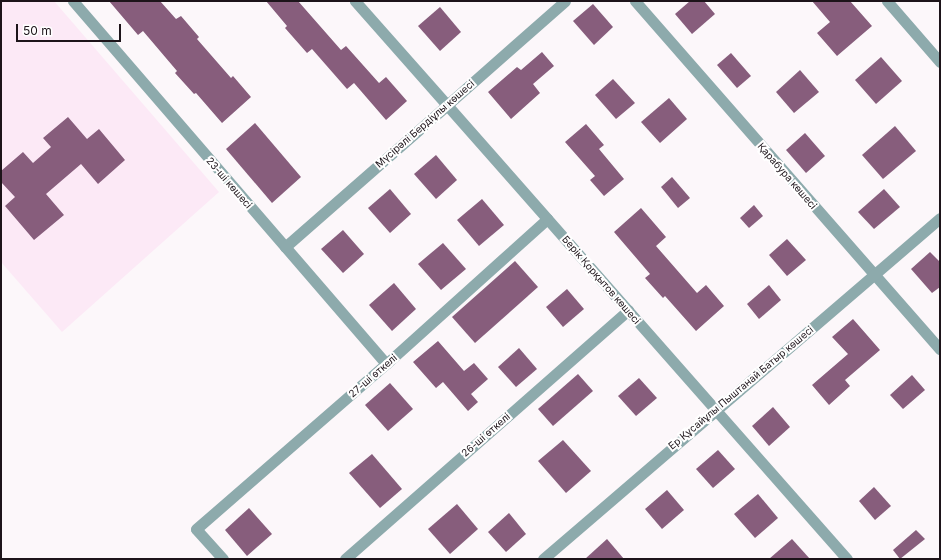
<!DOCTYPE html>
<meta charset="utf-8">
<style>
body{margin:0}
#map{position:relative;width:941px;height:560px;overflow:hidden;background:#fcf7fa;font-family:Inter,sans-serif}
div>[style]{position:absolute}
.built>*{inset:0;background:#fce9f6}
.building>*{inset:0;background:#875d7c}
.minor>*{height:11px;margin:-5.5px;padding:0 5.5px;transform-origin:5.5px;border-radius:5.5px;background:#8daaac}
.tertiary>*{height:11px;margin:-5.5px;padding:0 5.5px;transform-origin:5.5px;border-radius:5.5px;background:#8daaac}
span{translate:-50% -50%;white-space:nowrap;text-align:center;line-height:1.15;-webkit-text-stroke:4px #fff;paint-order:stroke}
.street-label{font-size:10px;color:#1d141a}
.frame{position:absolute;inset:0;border:2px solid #1d141a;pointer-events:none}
.scale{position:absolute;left:16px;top:24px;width:105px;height:18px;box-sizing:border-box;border:2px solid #1d141a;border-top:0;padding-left:5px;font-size:12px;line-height:14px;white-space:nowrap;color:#1d141a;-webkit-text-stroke:3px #fff;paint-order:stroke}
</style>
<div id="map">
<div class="built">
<i style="clip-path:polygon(1px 1px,54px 1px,219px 192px,62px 332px,1px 262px)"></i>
</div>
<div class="building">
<i style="clip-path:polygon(109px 1px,160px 1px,176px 19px,181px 16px,199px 37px,197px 39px,231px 78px,233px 76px,251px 97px,222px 123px,196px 93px,194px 94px,175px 73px,177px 71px,143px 31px,138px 35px)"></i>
<i style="clip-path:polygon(266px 1px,298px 1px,341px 50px,346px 46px,379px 83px,386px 77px,407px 101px,386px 120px,354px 83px,347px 89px,312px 49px,307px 53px,285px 28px,287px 26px)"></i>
<i style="clip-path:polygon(690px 1px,704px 1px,715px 14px,692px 34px,675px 14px)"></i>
<i style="clip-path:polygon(812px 1px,850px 1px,872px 26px,837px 56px,817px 33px,830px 22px)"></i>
<i style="clip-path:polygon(593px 4px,613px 27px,594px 45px,573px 21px)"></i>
<i style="clip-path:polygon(440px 7px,461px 32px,440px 51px,418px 26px)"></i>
<i style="clip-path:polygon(542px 52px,554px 66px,533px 84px,540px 93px,511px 119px,488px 92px,517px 67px,521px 70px)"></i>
<i style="clip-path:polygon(731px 53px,751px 76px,737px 88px,717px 65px)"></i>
<i style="clip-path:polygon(881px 57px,902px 81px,876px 104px,855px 80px)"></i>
<i style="clip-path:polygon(800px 70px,819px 92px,794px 113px,776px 92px)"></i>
<i style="clip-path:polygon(613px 79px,635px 103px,616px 119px,595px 95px)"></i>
<i style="clip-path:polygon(669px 98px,687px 119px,660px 143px,641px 122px)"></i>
<i style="clip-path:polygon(68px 117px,87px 139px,99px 129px,125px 160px,98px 184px,81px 164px,46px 194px,64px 215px,34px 240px,5px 206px,15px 197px,1px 182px,1px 171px,23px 152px,33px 163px,51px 147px,43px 138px)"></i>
<i style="clip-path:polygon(255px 123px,301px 177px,272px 203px,226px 149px)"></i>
<i style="clip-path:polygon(586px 124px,604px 145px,599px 149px,624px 179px,604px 196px,590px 180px,595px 176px,565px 142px)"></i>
<i style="clip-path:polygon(895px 126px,916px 151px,883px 179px,862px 155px)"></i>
<i style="clip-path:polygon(805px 133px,825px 156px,806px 173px,786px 150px)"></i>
<i style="clip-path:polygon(436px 155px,457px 180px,436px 199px,414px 174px)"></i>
<i style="clip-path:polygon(672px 177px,690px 198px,678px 208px,661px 187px)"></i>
<i style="clip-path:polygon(390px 189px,411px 214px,390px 233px,368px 208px)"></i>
<i style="clip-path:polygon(884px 189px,900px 207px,874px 229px,858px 212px)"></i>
<i style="clip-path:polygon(482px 199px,504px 225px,479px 246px,457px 220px)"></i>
<i style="clip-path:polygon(754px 205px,763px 216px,749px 228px,740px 218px)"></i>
<i style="clip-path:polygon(641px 208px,666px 237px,656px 246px,697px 293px,706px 285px,724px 306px,696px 331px,665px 296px,663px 298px,645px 278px,650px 274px,614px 232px)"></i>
<i style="clip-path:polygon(343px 230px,364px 254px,343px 273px,321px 249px)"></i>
<i style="clip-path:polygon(787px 239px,806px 260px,787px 276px,769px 255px)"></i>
<i style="clip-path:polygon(443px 243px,466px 269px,441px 290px,418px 264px)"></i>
<i style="clip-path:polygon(930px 252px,940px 262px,940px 287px,932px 293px,911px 269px)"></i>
<i style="clip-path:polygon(515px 261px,538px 287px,475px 343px,452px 317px)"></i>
<i style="clip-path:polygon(394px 283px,416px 309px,392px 331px,369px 305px)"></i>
<i style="clip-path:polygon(769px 285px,781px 300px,759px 319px,747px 304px)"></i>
<i style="clip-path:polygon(567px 289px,584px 309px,563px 327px,546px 307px)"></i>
<i style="clip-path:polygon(853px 319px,880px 350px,845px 380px,850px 386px,829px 405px,812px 385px,848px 354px,832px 337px)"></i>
<i style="clip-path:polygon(438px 341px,464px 371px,474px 363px,488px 379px,471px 394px,478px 402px,468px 411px,443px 382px,436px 388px,413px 362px)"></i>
<i style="clip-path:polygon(519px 348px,537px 369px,516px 387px,498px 367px)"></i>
<i style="clip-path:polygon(578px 374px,593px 391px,553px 426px,538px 409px)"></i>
<i style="clip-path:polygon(912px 375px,925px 390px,903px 409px,890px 395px)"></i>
<i style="clip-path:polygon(639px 378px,657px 398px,636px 416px,618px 396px)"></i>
<i style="clip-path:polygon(390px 383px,413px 409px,388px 431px,365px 405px)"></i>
<i style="clip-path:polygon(773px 407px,790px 427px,769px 446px,752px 426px)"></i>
<i style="clip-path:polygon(563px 440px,591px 471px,566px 493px,538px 461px)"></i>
<i style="clip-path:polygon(718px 450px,735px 469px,713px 488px,696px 469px)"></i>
<i style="clip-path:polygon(372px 454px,402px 489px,380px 508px,349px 473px)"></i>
<i style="clip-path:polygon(874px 487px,891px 506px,875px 520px,859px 501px)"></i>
<i style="clip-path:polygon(667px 490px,684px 510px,662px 529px,645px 509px)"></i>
<i style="clip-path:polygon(758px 494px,778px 518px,755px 538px,734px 514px)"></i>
<i style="clip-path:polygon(457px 504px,478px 529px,450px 554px,428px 529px)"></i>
<i style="clip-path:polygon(249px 508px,272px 534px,247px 556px,225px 530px)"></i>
<i style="clip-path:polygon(509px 513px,526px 534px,506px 552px,488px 532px)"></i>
<i style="clip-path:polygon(916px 530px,925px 539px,900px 559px,893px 550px)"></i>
<i style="clip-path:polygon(607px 539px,624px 559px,585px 559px)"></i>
<i style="clip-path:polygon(792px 539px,810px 559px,769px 559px)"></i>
</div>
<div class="minor">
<i style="left:73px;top:1px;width:479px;rotate:49.2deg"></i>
<i style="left:635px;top:1px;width:463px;rotate:48.8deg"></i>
<i style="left:887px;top:1px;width:81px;rotate:49deg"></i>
<i style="left:285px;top:247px;width:215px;rotate:-41.2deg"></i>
<i style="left:447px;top:105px;width:139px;rotate:-131.5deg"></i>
<i style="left:223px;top:559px;width:40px;rotate:-132deg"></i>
<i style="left:196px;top:529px;width:252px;rotate:-41deg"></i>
<i style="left:386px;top:364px;width:217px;rotate:-42deg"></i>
<i style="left:345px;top:559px;width:377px;rotate:-41.3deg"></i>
<i style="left:543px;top:559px;width:523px;rotate:-40.66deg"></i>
</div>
<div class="tertiary">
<i style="left:565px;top:1px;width:157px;rotate:138.6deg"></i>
<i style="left:447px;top:105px;width:605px;rotate:48.62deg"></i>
</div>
<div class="street-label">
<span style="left:425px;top:124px;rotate:-41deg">Мүсірәлі Бердіұлы көшесі</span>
<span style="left:787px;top:176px;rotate:49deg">Қарабура көшесі</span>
<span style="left:229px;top:183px;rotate:49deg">23-шi көшесi</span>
<span style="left:601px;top:280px;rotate:49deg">Берік Қорқытов көшесі</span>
<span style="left:373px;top:376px;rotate:-41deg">27-ші өткелі</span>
<span style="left:741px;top:388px;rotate:-40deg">Ер Құсайұлы Пыштанай Батыр көшесі</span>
<span style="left:486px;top:435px;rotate:-41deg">26-ші өткелі</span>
</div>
<div class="frame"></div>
<div class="scale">50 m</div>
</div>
